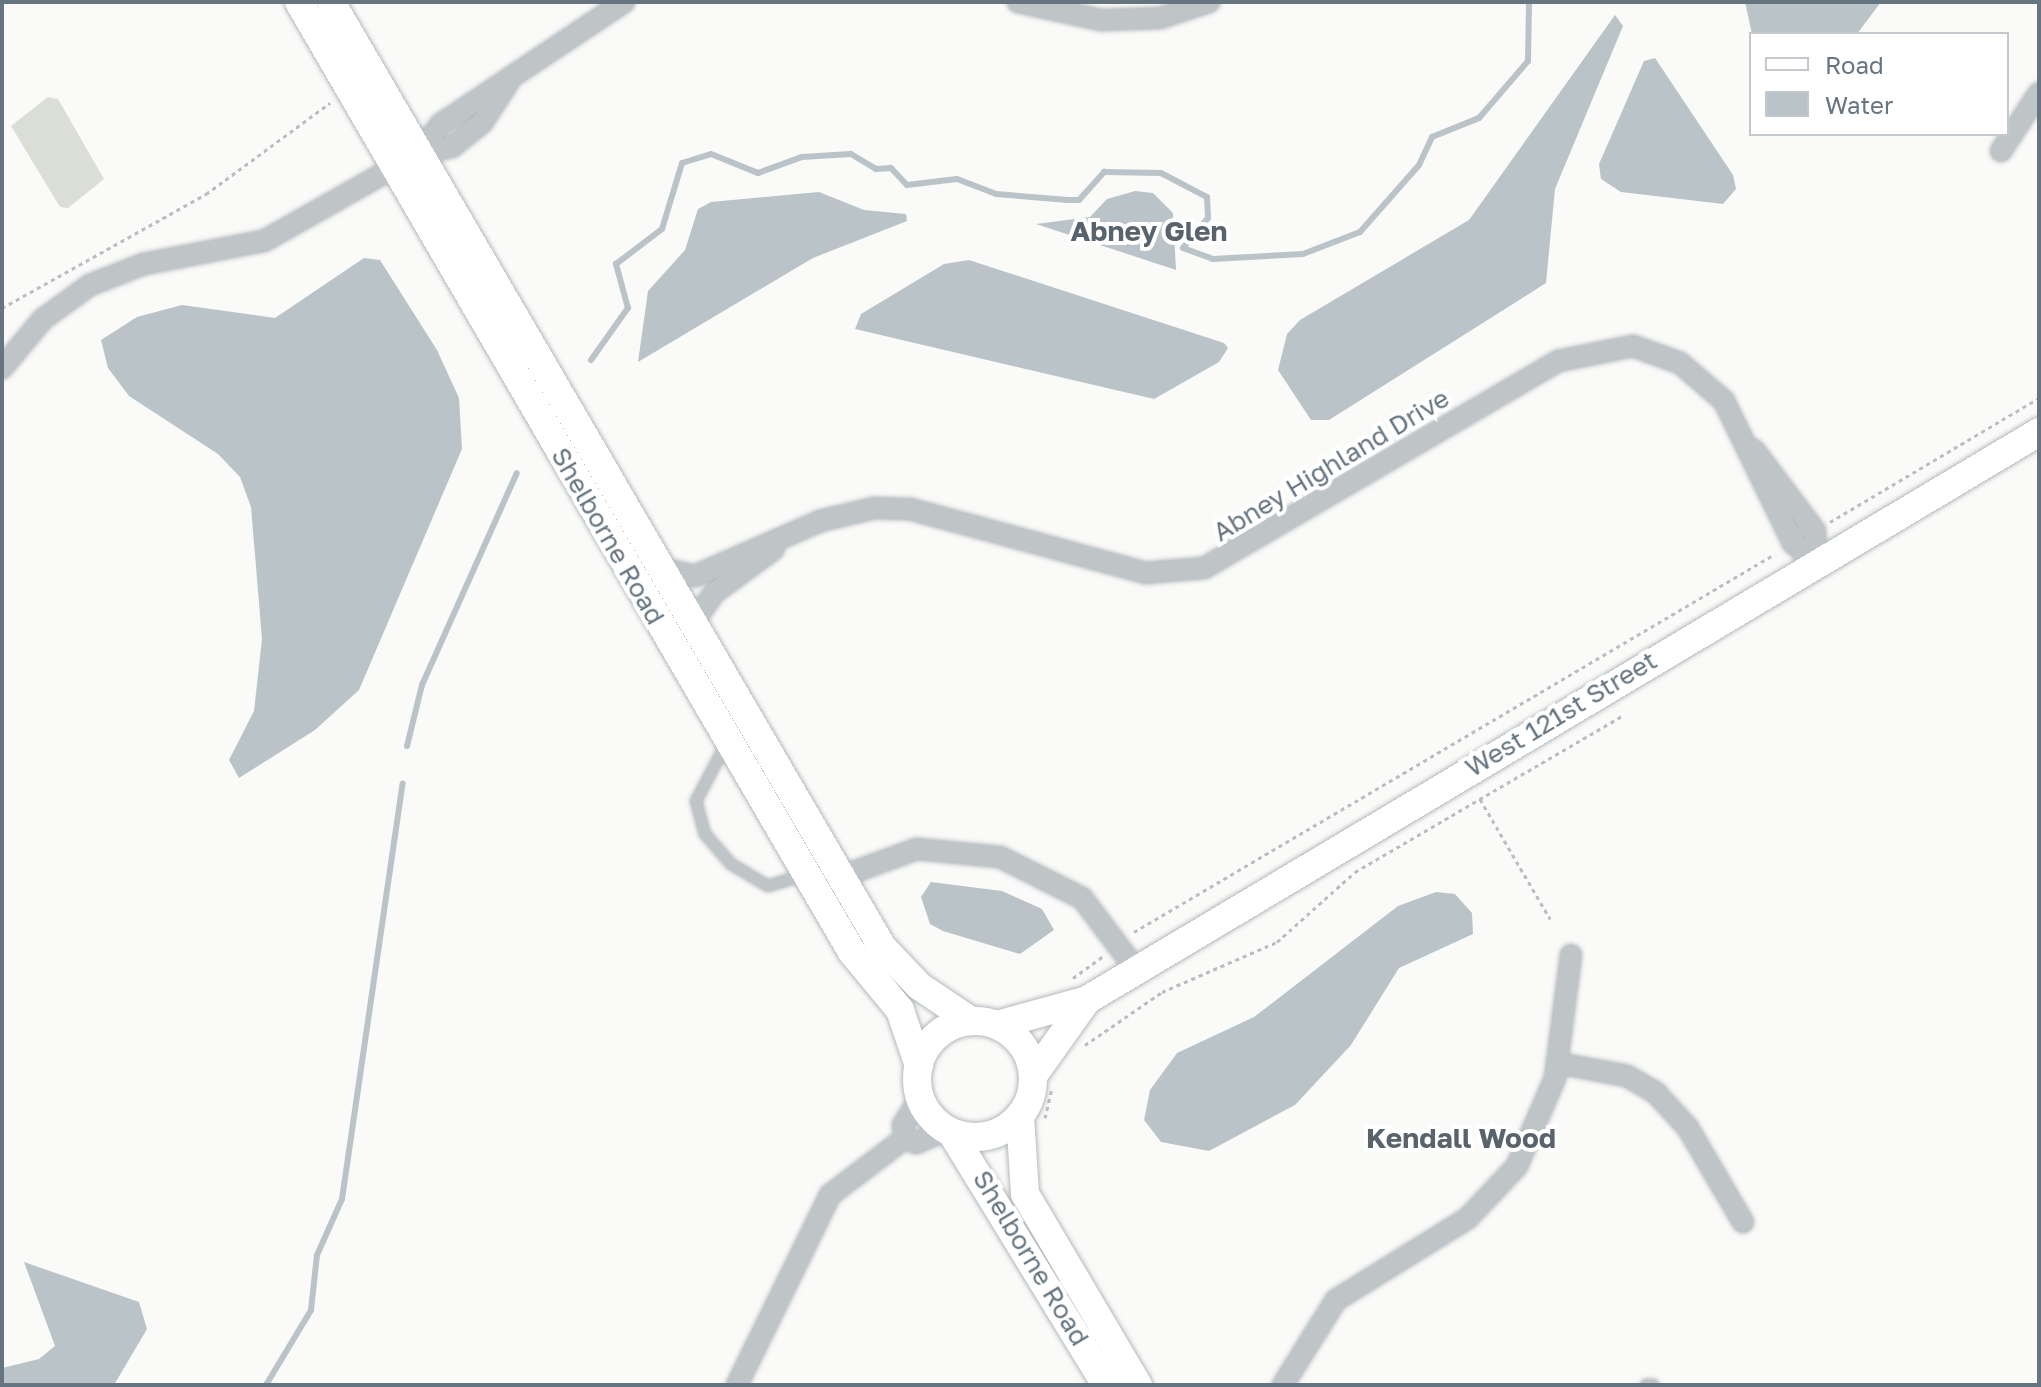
<!DOCTYPE html>
<style>
body{margin:0}
#map{position:relative;width:2041px;height:1387px;overflow:hidden;background:#fafaf8;font-family:"Golos Text",sans-serif}
div>[style]{position:absolute}
.green>*{inset:0;background:#daded7}
.water>*{inset:0;background:#bac4c8}
.stream>*{height:6px;margin:-3px;padding:0 3px;transform-origin:3px;border-radius:3px;background:#bac4c8}
.path>*{height:3px;margin-top:-1.5px;transform-origin:0;background:repeating-linear-gradient(90deg,#babdc0 0 4px,transparent 0 8px)}
.roads{filter:drop-shadow(0 0 2px #b4b9be) drop-shadow(0 0 2px #b4b9be)}
.lane>*{height:10px;margin:-5px;padding:0 5px;transform-origin:5px;border-radius:5px;background:#bfc4c7}
.street>*{height:20px;margin:-10px;padding:0 10px;transform-origin:10px;border-radius:10px;background:#bfc4c7}
.secondary>*{height:28px;margin:-14px;padding:0 14px;transform-origin:14px;border-radius:14px;background:#fff}
.secondary>.ring{margin:-14px;padding:0;box-sizing:content-box;background:none;border:28px solid #fff;border-radius:50%}
span{translate:-50% -50%;white-space:nowrap;text-align:center;line-height:1.15;-webkit-text-stroke:8px #fff;paint-order:stroke}
.street-label{font-size:26px;color:#667580}
.neighbourhood-label{font-size:28px;color:#59636c;font-weight:700}
.frame{position:absolute;inset:0;border:4px solid #667580;pointer-events:none}
.legend{position:absolute;left:1749px;top:32px;width:260px;height:104px;box-sizing:border-box;background:#fff;border:2px solid #c2c8cc;margin:0;padding:10px 14px;list-style:none;font-size:24px;color:#667580}
.legend li{display:flex;align-items:center;gap:16px;height:40px}
.legend b{width:40px;border:2px solid #c2c8cc}
</style>
<div id="map">
<div class="green">
<i style="clip-path:polygon(48px 97px,58px 99px,104px 179px,68px 208px,60px 207px,11px 126px)"></i>
</div>
<div class="water">
<i style="clip-path:polygon(1745px 2px,1881px 2px,1857px 34px,1752px 34px)"></i>
<i style="clip-path:polygon(1615px 15px,1623px 26px,1555px 189px,1546px 283px,1329px 420px,1311px 420px,1278px 370px,1287px 334px,1300px 320px,1469px 220px)"></i>
<i style="clip-path:polygon(1655px 58px,1733px 175px,1736px 189px,1723px 204px,1621px 192px,1601px 179px,1599px 164px,1644px 61px)"></i>
<i style="clip-path:polygon(1135px 191px,1153px 193px,1173px 213px,1176px 270px,1036px 224px,1090px 217px,1107px 199px)"></i>
<i style="clip-path:polygon(819px 192px,864px 210px,906px 214px,907px 221px,813px 258px,638px 362px,648px 291px,685px 250px,698px 209px,711px 202px)"></i>
<i style="clip-path:polygon(364px 258px,380px 260px,437px 350px,459px 398px,462px 449px,359px 690px,315px 730px,239px 778px,229px 760px,254px 711px,262px 639px,251px 507px,240px 477px,218px 454px,129px 396px,108px 368px,101px 340px,137px 317px,182px 305px,275px 318px)"></i>
<i style="clip-path:polygon(969px 260px,1224px 343px,1228px 348px,1219px 362px,1154px 399px,855px 329px,861px 314px,944px 264px)"></i>
<i style="clip-path:polygon(931px 882px,1002px 891px,1042px 909px,1054px 930px,1020px 954px,943px 931px,930px 924px,921px 897px)"></i>
<i style="clip-path:polygon(1436px 892px,1455px 894px,1472px 913px,1473px 934px,1399px 968px,1351px 1045px,1295px 1105px,1209px 1151px,1161px 1142px,1144px 1120px,1150px 1090px,1177px 1053px,1254px 1017px,1398px 906px)"></i>
<i style="clip-path:polygon(24px 1262px,139px 1302px,147px 1329px,114px 1385px,2px 1385px,2px 1368px,39px 1359px,55px 1346px)"></i>
</div>
<div class="stream">
<i style="left:591px;top:360px;width:64px;rotate:-54.6deg"></i>
<i style="left:628px;top:308px;width:46px;rotate:-105.3deg"></i>
<i style="left:616px;top:264px;width:58px;rotate:-37.3deg"></i>
<i style="left:662px;top:229px;width:69px;rotate:-73.1deg"></i>
<i style="left:682px;top:163px;width:30px;rotate:-17deg"></i>
<i style="left:711px;top:154px;width:51px;rotate:22deg"></i>
<i style="left:758px;top:173px;width:47px;rotate:-20deg"></i>
<i style="left:802px;top:157px;width:49px;rotate:-3.5deg"></i>
<i style="left:851px;top:154px;width:29px;rotate:31deg"></i>
<i style="left:876px;top:169px;width:15px;rotate:-4deg"></i>
<i style="left:891px;top:168px;width:23px;rotate:47deg"></i>
<i style="left:907px;top:185px;width:50px;rotate:-6.8deg"></i>
<i style="left:957px;top:179px;width:42px;rotate:21deg"></i>
<i style="left:996px;top:194px;width:72px;rotate:4.8deg"></i>
<i style="left:1068px;top:200px;width:11px"></i>
<i style="left:1079px;top:200px;width:38px;rotate:-48deg"></i>
<i style="left:1104px;top:172px;width:57px;rotate:1deg"></i>
<i style="left:1161px;top:173px;width:52px;rotate:27.6deg"></i>
<i style="left:1207px;top:197px;width:21px;rotate:87deg"></i>
<i style="left:1208px;top:218px;width:39px;rotate:130deg"></i>
<i style="left:1183px;top:248px;width:32px;rotate:20deg"></i>
<i style="left:1213px;top:259px;width:90px;rotate:-3.2deg"></i>
<i style="left:1303px;top:254px;width:61px;rotate:-21.1deg"></i>
<i style="left:1360px;top:232px;width:89px;rotate:-48.6deg"></i>
<i style="left:1419px;top:165px;width:31px;rotate:-65deg"></i>
<i style="left:1432px;top:137px;width:51px;rotate:-22deg"></i>
<i style="left:1479px;top:118px;width:75px;rotate:-49.3deg"></i>
<i style="left:1528px;top:61px;width:59px;rotate:-89deg"></i>
<i style="left:407px;top:746px;width:63px;rotate:-76.2deg"></i>
<i style="left:422px;top:685px;width:232px;rotate:-65.9deg"></i>
<i style="left:266px;top:1385px;width:87px;rotate:-59deg"></i>
<i style="left:311px;top:1310px;width:55px;rotate:-83.8deg"></i>
<i style="left:317px;top:1255px;width:61px;rotate:-65.9deg"></i>
<i style="left:342px;top:1199px;width:420px;rotate:-81.7deg"></i>
</div>
<div class="path">
<i style="left:2px;top:308px;width:234px;rotate:-29.2deg"></i>
<i style="left:206px;top:194px;width:154px;rotate:-36.3deg"></i>
<i style="left:1830px;top:522px;width:243px;rotate:-30.7deg"></i>
<i style="left:1480px;top:799px;width:139px;rotate:59.7deg"></i>
<i style="left:1134px;top:932px;width:744px;rotate:-30.53deg"></i>
<i style="left:1073px;top:978px;width:37px;rotate:-36deg"></i>
<i style="left:1085px;top:1045px;width:93px;rotate:-34.5deg"></i>
<i style="left:1162px;top:992px;width:125px;rotate:-23.5deg"></i>
<i style="left:1277px;top:942px;width:105px;rotate:-41.9deg"></i>
<i style="left:1355px;top:872px;width:311px;rotate:-30.3deg"></i>
<i style="left:1045px;top:1118px;width:28px;rotate:-77deg"></i>
</div>
<div class="roads">
<div class="lane">
<i style="left:727px;top:742px;width:67px;rotate:117.7deg"></i>
<i style="left:696px;top:801px;width:34px;rotate:75deg"></i>
<i style="left:705px;top:834px;width:40px;rotate:49deg"></i>
<i style="left:731px;top:864px;width:43px;rotate:30.7deg"></i>
<i style="left:768px;top:886px;width:38px;rotate:-17deg"></i>
<i style="left:1646px;top:1385px;width:7px"></i>
</div>
<div class="street">
<i style="left:1018px;top:2px;width:85px;rotate:12.2deg"></i>
<i style="left:1101px;top:20px;width:59px;rotate:-1.9deg"></i>
<i style="left:1160px;top:18px;width:52px;rotate:-18.1deg"></i>
<i style="left:2001px;top:151px;width:69px;rotate:-56.8deg"></i>
<i style="left:418px;top:154px;width:38px;rotate:-53deg"></i>
<i style="left:441px;top:124px;width:220px;rotate:-33.7deg"></i>
<i style="left:2px;top:368px;width:64px;rotate:-50.1deg"></i>
<i style="left:43px;top:319px;width:58px;rotate:-35.9deg"></i>
<i style="left:90px;top:285px;width:58px;rotate:-21.3deg"></i>
<i style="left:144px;top:264px;width:122px;rotate:-10.9deg"></i>
<i style="left:264px;top:241px;width:177px;rotate:-29.5deg"></i>
<i style="left:418px;top:154px;width:35px;rotate:-12deg"></i>
<i style="left:452px;top:147px;width:38px;rotate:-39deg"></i>
<i style="left:482px;top:123px;width:48px;rotate:-57deg"></i>
<i style="left:1754px;top:450px;width:101px;rotate:53deg"></i>
<i style="left:1815px;top:531px;width:32px;rotate:88deg"></i>
<i style="left:660px;top:568px;width:36px;rotate:13deg"></i>
<i style="left:695px;top:576px;width:137px;rotate:-23.7deg"></i>
<i style="left:820px;top:521px;width:56px;rotate:-13.5deg"></i>
<i style="left:874px;top:508px;width:36px;rotate:2deg"></i>
<i style="left:910px;top:509px;width:244px;rotate:15.2deg"></i>
<i style="left:1145px;top:573px;width:59px;rotate:-4.8deg"></i>
<i style="left:1204px;top:568px;width:410px;rotate:-30.3deg"></i>
<i style="left:1558px;top:361px;width:76px;rotate:-11.3deg"></i>
<i style="left:1633px;top:346px;width:50px;rotate:19.9deg"></i>
<i style="left:1680px;top:363px;width:58px;rotate:40.8deg"></i>
<i style="left:1724px;top:401px;width:158px;rotate:64.1deg"></i>
<i style="left:1793px;top:543px;width:30px;rotate:41deg"></i>
<i style="left:698px;top:634px;width:18px;rotate:-90deg"></i>
<i style="left:698px;top:616px;width:28px;rotate:-55deg"></i>
<i style="left:714px;top:593px;width:74px;rotate:-36.3deg"></i>
<i style="left:840px;top:877px;width:82px;rotate:-20deg"></i>
<i style="left:917px;top:849px;width:83px;rotate:5.5deg"></i>
<i style="left:1000px;top:857px;width:92px;rotate:26.6deg"></i>
<i style="left:1082px;top:898px;width:88px;rotate:52.9deg"></i>
<i style="left:1557px;top:1063px;width:71px;rotate:10.5deg"></i>
<i style="left:1627px;top:1076px;width:34px;rotate:30deg"></i>
<i style="left:1656px;top:1093px;width:47px;rotate:47.6deg"></i>
<i style="left:1688px;top:1128px;width:109px;rotate:59.7deg"></i>
<i style="left:905px;top:1138px;width:13px;rotate:-99deg"></i>
<i style="left:903px;top:1125px;width:32px;rotate:-58deg"></i>
<i style="left:905px;top:1138px;width:12px;rotate:24deg"></i>
<i style="left:916px;top:1143px;width:33px;rotate:-23deg"></i>
<i style="left:737px;top:1385px;width:212px;rotate:-63.9deg"></i>
<i style="left:830px;top:1195px;width:94px;rotate:-37.2deg"></i>
<i style="left:1283px;top:1385px;width:100px;rotate:-58.1deg"></i>
<i style="left:1336px;top:1300px;width:155px;rotate:-31.8deg"></i>
<i style="left:1468px;top:1218px;width:71px;rotate:-46.7deg"></i>
<i style="left:1517px;top:1166px;width:96px;rotate:-66.6deg"></i>
<i style="left:1555px;top:1078px;width:124px;rotate:-82.6deg"></i>
</div>
<div class="secondary">
<i style="left:299px;top:2px;width:1099px;rotate:59.8deg"></i>
<i style="left:852px;top:952px;width:75px;rotate:50.4deg"></i>
<i style="left:900px;top:1010px;width:59px;rotate:71.3deg"></i>
<i style="left:331px;top:2px;width:1094px;rotate:59.75deg"></i>
<i style="left:882px;top:947px;width:54px;rotate:46.5deg"></i>
<i style="left:919px;top:986px;width:63px;rotate:33.9deg"></i>
<i class="ring" style="left:917px;top:1021px;width:88px;height:88px"></i>
<i style="left:997px;top:1025px;width:93px;rotate:-15.5deg"></i>
<i style="left:1087px;top:1000px;width:1109px;rotate:-30.82deg"></i>
<i style="left:1033px;top:1076px;width:93px;rotate:-54.6deg"></i>
<i style="left:1020px;top:1116px;width:78px;rotate:86.3deg"></i>
<i style="left:1025px;top:1194px;width:222px;rotate:59.4deg"></i>
<i style="left:953px;top:1135px;width:293px;rotate:58.5deg"></i>
</div>
</div>
<div class="street-label">
<span style="left:1331px;top:465px;rotate:-31deg">Abney Highland Drive</span>
<span style="left:608px;top:536px;rotate:60deg">Shelborne Road</span>
<span style="left:1561px;top:714px;rotate:-31deg">West 121st Street</span>
<span style="left:1031px;top:1258px;rotate:59deg">Shelborne Road</span>
</div>
<div class="neighbourhood-label">
<span style="left:1149px;top:231px">Abney Glen</span>
<span style="left:1461px;top:1138px">Kendall Wood</span>
</div>
<div class="frame"></div>
<ul class="legend">
<li><b style="height:10px;background:#fff"></b>Road</li>
<li><b style="height:22px;background:#bac4c8"></b>Water</li>
</ul>
</div>
